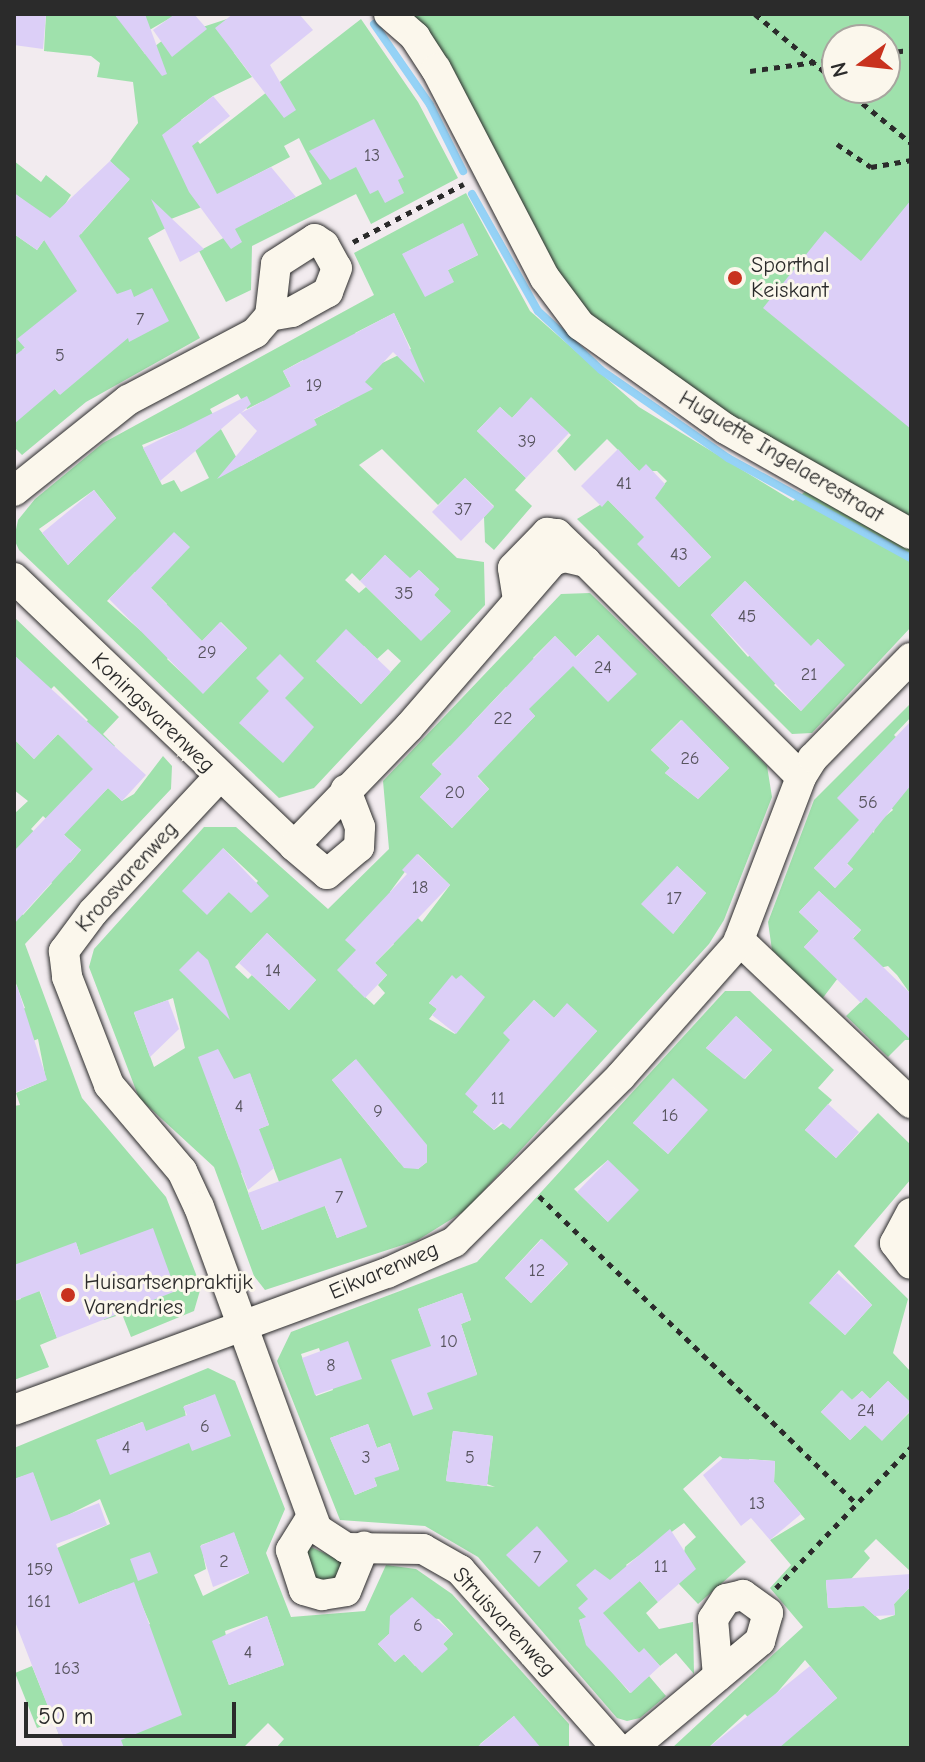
<!DOCTYPE html>
<style>
body{margin:0}
#map{position:relative;width:925px;height:1762px;overflow:hidden;background:#f2ebef;font-family:"Comic Neue",sans-serif}
div>[style]{position:absolute}
.green>*{inset:0;background:#9fe1ac}
.stream>*{height:8px;margin:-4px;padding:0 4px;transform-origin:4px;border-radius:4px;background:#95d2f6}
.building>*{inset:0;background:#dccff7}
.path>*{height:5px;margin-top:-2.5px;transform-origin:0;background:repeating-linear-gradient(90deg,#2b2b2b 0 6px,transparent 0 12px)}
.roads{filter:drop-shadow(0 0 2px #2b2b2b) drop-shadow(0 0 2px #2b2b2b)}
.minor>*{height:30px;margin:-15px;padding:0 15px;transform-origin:15px;border-radius:15px;background:#fbf7ec}
.dots>*{width:22px;height:22px;translate:-50% -50%;box-sizing:border-box;border:4px solid #fbf7ec;border-radius:50%}
span{translate:-50% -50%;white-space:nowrap;text-align:center;line-height:1.15;-webkit-text-stroke:6px #fbf7ec;paint-order:stroke}
.number-label{font-size:18px;color:#57545e}
.number-label span{-webkit-text-stroke-width:0}
.poi-label{font-size:22px;color:#2b2b2b}
.left{translate:0 -50%;text-align:left}
.street-label{font-size:22px;color:#2b2b2b}
.frame{position:absolute;inset:0;border:16px solid #2b2b2b;pointer-events:none}
.north{position:absolute;left:821px;top:24px;width:80px;height:80px;box-sizing:border-box;background:#fbf7ec;border:2px solid #a8a59f;border-radius:50%;rotate:255deg;font-size:22px;font-weight:700;line-height:32px;text-align:center;color:#2b2b2b}
.north::after{content:'';display:block;margin:auto;width:28px;height:36px;background:#c8321e;clip-path:polygon(50% 0,100% 100%,50% 72%,0 100%)}
.scale{position:absolute;left:24px;top:1702px;width:212px;height:36px;box-sizing:border-box;border:4px solid #2b2b2b;border-top:0;padding-left:10px;font-size:24px;line-height:28px;white-space:nowrap;color:#2b2b2b;-webkit-text-stroke:6px #fbf7ec;paint-order:stroke}
</style>
<div id="map">
<div class="green">
<i style="clip-path:polygon(evenodd,46px 14px,177px 14px,134px 39px,145px 54px,163px 40px,227px 19px,234px 53px,252px 77px,213px 96px,181px 120px,200px 144px,361px 19px,418px 102px,458px 178px,371px 224px,356px 194px,252px 246px,251px 290px,226px 302px,199px 251px,229px 235px,212px 203px,171px 219px,173px 224px,148px 238px,200px 338px,86px 402px,22px 455px,14px 447px,14px 234px,37px 250px,61px 216px,81px 234px,129px 180px,110px 161px,138px 123px,133px 82px,97px 77px,100px 63px,91px 56px,44px 51px,46px 14px,299px 138px,322px 184px,255px 218px,238px 184px,290px 157px,284px 146px,299px 138px,46px 14px,60px 318px,59px 394px,22px 350px,60px 318px)"></i>
<i style="clip-path:polygon(evenodd,411px 14px,911px 14px,911px 523px,736px 427px,579px 308px,411px 14px,837px 40px,885px 40px,885px 88px,837px 88px,837px 40px)"></i>
<i style="clip-path:polygon(14px 161px,41px 182px,46px 175px,71px 195px,53px 223px,14px 193px)"></i>
<i style="clip-path:polygon(evenodd,466px 193px,530px 311px,639px 407px,793px 501px,811px 487px,911px 547px,911px 627px,812px 733px,792px 734px,577px 519px,608px 500px,630px 522px,667px 481px,657px 471px,639px 471px,607px 439px,575px 471px,557px 451px,571px 435px,531px 398px,512px 418px,500px 407px,477px 431px,526px 478px,515px 490px,532px 506px,494px 550px,485px 542px,484px 517px,494px 506px,465px 478px,438px 505px,382px 449px,359px 465px,457px 558px,484px 562px,485px 605px,314px 788px,279px 798px,19px 550px,14px 539px,18px 520px,35px 499px,103px 443px,374px 295px,354px 253px,466px 193px,462px 224px,478px 255px,448px 270px,403px 254px,462px 224px,466px 193px,394px 313px,411px 349px,372px 368px,355px 333px,394px 313px,466px 193px,303px 360px,340px 406px,309px 422px,283px 371px,303px 360px,466px 193px,238px 394px,247px 409px,263px 401px,279px 445px,241px 466px,210px 409px,238px 394px,466px 193px,184px 428px,209px 478px,181px 492px,174px 480px,162px 485px,142px 445px,184px 428px,466px 193px,94px 490px,116px 518px,68px 565px,39px 529px,94px 490px,466px 193px,678px 523px,711px 557px,679px 587px,638px 544px,678px 523px,466px 193px,385px 555px,410px 579px,419px 570px,439px 589px,434px 595px,450px 612px,429px 633px,413px 617px,405px 625px,366px 587px,359px 593px,345px 580px,352px 573px,360px 581px,385px 555px,466px 193px,135px 572px,167px 604px,141px 631px,107px 601px,135px 572px,466px 193px,745px 581px,784px 620px,748px 657px,711px 615px,745px 581px,466px 193px,221px 622px,247px 648px,203px 693px,167px 659px,192px 632px,202px 641px,221px 622px,466px 193px,818px 639px,844px 665px,801px 711px,774px 685px,818px 639px,466px 193px,364px 646px,377px 659px,388px 649px,401px 661px,361px 704px,316px 661px,364px 646px)"></i>
<i style="clip-path:polygon(evenodd,590px 593px,767px 766px,772px 797px,724px 920px,709px 944px,466px 1210px,418px 1240px,265px 1290px,254px 1276px,214px 1167px,139px 1098px,89px 967px,94px 949px,204px 827px,236px 827px,328px 909px,389px 849px,383px 781px,561px 594px,590px 593px,598px 635px,636px 674px,570px 662px,598px 635px,590px 593px,555px 636px,570px 651px,561px 660px,557px 682px,533px 658px,555px 636px,590px 593px,506px 687px,535px 716px,501px 751px,472px 723px,506px 687px,590px 593px,681px 720px,729px 768px,698px 799px,665px 773px,670px 768px,651px 750px,681px 720px,590px 593px,450px 746px,489px 789px,452px 828px,420px 797px,442px 774px,432px 764px,450px 746px,590px 593px,223px 848px,258px 881px,239px 901px,229px 892px,223px 848px,590px 593px,418px 854px,450px 885px,422px 922px,390px 892px,418px 854px,590px 593px,677px 866px,706px 893px,673px 934px,677px 866px,590px 593px,367px 917px,394px 944px,375px 963px,387px 975px,378px 985px,385px 993px,374px 1005px,353px 986px,356px 950px,367px 917px,590px 593px,267px 933px,316px 980px,289px 1010px,252px 975px,248px 979px,235px 967px,267px 933px,590px 593px,438px 993px,462px 1012px,455px 1034px,429px 1019px,437px 1009px,429px 1003px,438px 993px,590px 593px,173px 998px,185px 1048px,154px 1067px,134px 1013px,173px 998px,590px 593px,534px 1000px,554px 1018px,567px 1004px,597px 1031px,558px 1073px,509px 1027px,534px 1000px,590px 593px,355px 1060px,427px 1152px,427px 1162px,418px 1169px,399px 1162px,332px 1080px,355px 1060px,590px 593px,250px 1074px,269px 1125px,229px 1140px,210px 1088px,250px 1074px,590px 593px,531px 1103px,494px 1130px,473px 1112px,478px 1106px,531px 1103px,590px 593px,271px 1161px,293px 1218px,262px 1230px,241px 1173px,271px 1161px,590px 593px,311px 1170px,367px 1226px,337px 1238px,311px 1170px)"></i>
<i style="clip-path:polygon(evenodd,14px 617px,119px 717px,103px 734px,115px 746px,91px 772px,86px 811px,108px 788px,122px 801px,134px 794px,163px 756px,172px 766px,171px 789px,25px 944px,82px 1098px,166px 1197px,201px 1287px,194px 1311px,131px 1337px,122px 1314px,104px 1320px,76px 1243px,32px 1271px,57px 1338px,40px 1345px,49px 1367px,14px 1380px,14px 1301px,21px 1299px,14px 1282px,14px 1106px,20px 1105px,16px 1093px,46px 1080px,38px 1039px,14px 1048px,14px 1013px,25px 1008px,14px 978px,14px 907px,23px 915px,52px 883px,14px 851px,14px 814px,28px 801px,14px 790px,14px 739px,34px 759px,58px 734px,67px 742px,88px 720px,54px 686px,14px 727px,23px 664px,14px 655px,14px 617px,43px 816px,81px 850px,70px 863px,31px 829px,43px 816px)"></i>
<i style="clip-path:polygon(evenodd,911px 703px,911px 717px,894px 735px,911px 752px,911px 1040px,905px 1040px,888px 1057px,846px 1016px,866px 997px,886px 1016px,909px 992px,897px 975px,888px 966px,838px 978px,822px 999px,772px 950px,768px 922px,814px 800px,911px 703px,838px 798px,891px 807px,893px 810px,875px 825px,874px 833px,838px 798px,911px 703px,832px 849px,853px 869px,835px 888px,814px 868px,832px 849px,911px 703px,819px 891px,861px 930px,826px 967px,804px 947px,819px 931px,799px 912px,819px 891px)"></i>
<i style="clip-path:polygon(evenodd,725px 991px,750px 991px,834px 1070px,818px 1088px,832px 1100px,805px 1130px,836px 1158px,878px 1113px,911px 1145px,911px 1179px,854px 1246px,908px 1299px,893px 1353px,911px 1372px,911px 1403px,888px 1381px,870px 1399px,862px 1391px,852px 1400px,841px 1391px,821px 1412px,850px 1440px,865px 1425px,882px 1440px,911px 1411px,911px 1572px,876px 1539px,864px 1551px,870px 1558px,851px 1579px,826px 1581px,828px 1608px,864px 1606px,880px 1620px,895px 1615px,894px 1604px,911px 1586px,911px 1748px,776px 1748px,745px 1714px,708px 1748px,672px 1748px,803px 1627px,770px 1588px,791px 1565px,770px 1540px,805px 1519px,774px 1482px,775px 1461px,749px 1459px,748px 1480px,720px 1456px,683px 1489px,746px 1562px,698px 1604px,679px 1584px,685px 1547px,696px 1537px,684px 1523px,626px 1565px,658px 1602px,646px 1613px,659px 1629px,693px 1622px,694px 1674px,676px 1653px,660px 1666px,644px 1649px,639px 1653px,598px 1614px,579px 1620px,586px 1642px,630px 1693px,649px 1676px,666px 1696px,640px 1718px,627px 1721px,617px 1718px,478px 1557px,425px 1526px,340px 1520px,277px 1361px,291px 1332px,477px 1262px,725px 991px,736px 1016px,772px 1050px,745px 1079px,706px 1048px,736px 1016px,725px 991px,673px 1079px,707px 1110px,668px 1154px,633px 1123px,673px 1079px,725px 991px,608px 1160px,608px 1222px,574px 1189px,608px 1160px,725px 991px,541px 1239px,568px 1264px,531px 1303px,505px 1278px,541px 1239px,725px 991px,839px 1270px,872px 1305px,845px 1335px,810px 1303px,839px 1270px,725px 991px,462px 1293px,471px 1320px,461px 1324px,477px 1374px,459px 1381px,442px 1373px,418px 1309px,462px 1293px,725px 991px,319px 1348px,333px 1390px,316px 1396px,301px 1354px,319px 1348px,725px 991px,368px 1424px,377px 1448px,390px 1443px,399px 1469px,372px 1472px,377px 1486px,355px 1495px,330px 1438px,368px 1424px,725px 991px,453px 1431px,493px 1436px,487px 1484px,495px 1487px,446px 1481px,453px 1431px,725px 991px,805px 1660px,837px 1698px,803px 1727px,775px 1695px,805px 1660px)"></i>
<i style="clip-path:polygon(evenodd,208px 1368px,235px 1381px,285px 1509px,266px 1553px,291px 1617px,365px 1611px,386px 1565px,416px 1569px,452px 1594px,569px 1724px,569px 1748px,528px 1748px,514px 1716px,480px 1744px,483px 1748px,276px 1748px,284px 1739px,268px 1723px,243px 1748px,124px 1748px,62px 1742px,54px 1722px,37px 1728px,15px 1673px,32px 1666px,54px 1721px,114px 1639px,150px 1624px,141px 1603px,116px 1589px,67px 1609px,57px 1548px,110px 1524px,100px 1499px,68px 1515px,71px 1522px,14px 1521px,46px 1509px,33px 1473px,14px 1479px,14px 1448px,208px 1368px,215px 1395px,192px 1450px,184px 1406px,215px 1395px,208px 1368px,142px 1422px,156px 1456px,97px 1440px,142px 1422px,208px 1368px,234px 1533px,249px 1573px,203px 1596px,194px 1575px,206px 1569px,201px 1545px,234px 1533px,208px 1368px,267px 1616px,284px 1665px,229px 1685px,213px 1641px,226px 1636px,225px 1631px,267px 1616px,208px 1368px,430px 1618px,439px 1619px,453px 1634px,443px 1644px,447px 1648px,415px 1666px,404px 1654px,395px 1662px,378px 1644px,389px 1634px,430px 1618px)"></i>
<i style="clip-path:polygon(311px 1547px,342px 1561px,344px 1578px,314px 1582px,306px 1550px)"></i>
</div>
<div class="stream">
<i style="left:374px;top:24px;width:98px;rotate:55.3deg"></i>
<i style="left:430px;top:105px;width:74px;rotate:63.4deg"></i>
<i style="left:472px;top:194px;width:134px;rotate:60.6deg"></i>
<i style="left:538px;top:311px;width:86px;rotate:43.1deg"></i>
<i style="left:601px;top:370px;width:155px;rotate:34.7deg"></i>
<i style="left:728px;top:458px;width:209px;rotate:28.7deg"></i>
</div>
<div class="building">
<i style="clip-path:polygon(14px 14px,46px 14px,43px 49px,14px 45px)"></i>
<i style="clip-path:polygon(114px 14px,145px 14px,167px 74px,162px 76px)"></i>
<i style="clip-path:polygon(175px 14px,194px 14px,207px 29px,172px 57px,153px 30px)"></i>
<i style="clip-path:polygon(233px 14px,299px 14px,313px 30px,270px 65px,296px 110px,284px 118px,215px 28px)"></i>
<i style="clip-path:polygon(213px 96px,230px 116px,192px 146px,217px 194px,271px 167px,296px 197px,235px 229px,242px 242px,231px 249px,189px 192px,162px 135px)"></i>
<i style="clip-path:polygon(374px 119px,404px 177px,398px 180px,404px 193px,385px 203px,378px 190px,370px 194px,356px 167px,330px 180px,309px 151px)"></i>
<i style="clip-path:polygon(110px 161px,130px 179px,79px 236px,117px 294px,131px 289px,134px 297px,152px 288px,169px 321px,129px 342px,128px 338px,60px 395px,55px 389px,14px 424px,14px 356px,25px 348px,17px 339px,77px 291px,44px 240px,37px 250px,14px 234px,14px 193px,50px 218px)"></i>
<i style="clip-path:polygon(151px 199px,204px 249px,180px 262px)"></i>
<i style="clip-path:polygon(911px 200px,911px 429px,763px 308px,825px 231px,861px 261px)"></i>
<i style="clip-path:polygon(463px 223px,478px 255px,448px 270px,454px 282px,425px 297px,402px 254px)"></i>
<i style="clip-path:polygon(394px 313px,425px 383px,393px 352px,365px 382px,373px 389px,314px 419px,317px 425px,217px 479px,257px 431px,240px 413px,160px 481px,143px 448px,247px 396px,251px 404px,241px 413px,291px 386px,283px 371px)"></i>
<i style="clip-path:polygon(531px 397px,569px 433px,526px 478px,477px 431px,500px 407px,512px 418px)"></i>
<i style="clip-path:polygon(618px 449px,639px 471px,646px 464px,665px 484px,655px 498px,711px 557px,679px 587px,637px 544px,644px 537px,608px 500px,602px 507px,581px 486px)"></i>
<i style="clip-path:polygon(465px 478px,494px 507px,461px 541px,432px 512px)"></i>
<i style="clip-path:polygon(94px 490px,116px 518px,68px 565px,42px 533px)"></i>
<i style="clip-path:polygon(174px 532px,190px 547px,151px 588px,202px 641px,220px 622px,247px 648px,203px 694px,109px 599px)"></i>
<i style="clip-path:polygon(385px 555px,410px 578px,419px 570px,439px 589px,434px 595px,451px 611px,421px 641px,360px 581px)"></i>
<i style="clip-path:polygon(745px 581px,811px 646px,818px 639px,845px 665px,801px 711px,711px 615px)"></i>
<i style="clip-path:polygon(346px 629px,391px 672px,361px 704px,316px 661px)"></i>
<i style="clip-path:polygon(598px 635px,637px 674px,608px 702px,573px 666px,529px 709px,535px 716px,477px 777px,489px 789px,452px 828px,420px 797px,442px 774px,432px 765px,555px 636px,576px 657px)"></i>
<i style="clip-path:polygon(280px 654px,304px 678px,285px 698px,314px 727px,283px 763px,239px 723px,269px 691px,256px 678px)"></i>
<i style="clip-path:polygon(14px 655px,146px 775px,122px 801px,108px 788px,64px 835px,81px 850px,14px 924px,14px 851px,93px 769px,58px 734px,34px 759px,14px 739px)"></i>
<i style="clip-path:polygon(682px 720px,729px 768px,698px 799px,665px 773px,670px 768px,651px 750px)"></i>
<i style="clip-path:polygon(911px 721px,911px 785px,847px 864px,853px 869px,835px 888px,814px 868px,859px 820px,837px 798px)"></i>
<i style="clip-path:polygon(223px 848px,269px 896px,251px 913px,229px 892px,207px 915px,182px 891px)"></i>
<i style="clip-path:polygon(417px 854px,450px 885px,375px 963px,387px 975px,365px 998px,337px 970px,356px 950px,345px 940px,407px 874px,402px 870px)"></i>
<i style="clip-path:polygon(677px 866px,706px 893px,673px 934px,641px 904px)"></i>
<i style="clip-path:polygon(819px 891px,861px 930px,853px 938px,911px 994px,911px 1040px,866px 997px,861px 1003px,804px 947px,819px 931px,799px 912px)"></i>
<i style="clip-path:polygon(267px 933px,316px 980px,289px 1010px,239px 963px)"></i>
<i style="clip-path:polygon(198px 951px,208px 960px,230px 1020px,179px 970px)"></i>
<i style="clip-path:polygon(452px 975px,456px 979px,461px 975px,485px 997px,456px 1034px,432px 1015px,437px 1009px,429px 1003px)"></i>
<i style="clip-path:polygon(17px 986px,47px 1080px,14px 1093px,14px 987px)"></i>
<i style="clip-path:polygon(168px 1000px,179px 1029px,150px 1057px,134px 1012px)"></i>
<i style="clip-path:polygon(534px 1000px,554px 1018px,567px 1003px,597px 1031px,510px 1129px,501px 1122px,494px 1130px,473px 1112px,478px 1106px,465px 1094px,510px 1040px,503px 1033px)"></i>
<i style="clip-path:polygon(736px 1016px,772px 1050px,744px 1079px,706px 1048px)"></i>
<i style="clip-path:polygon(218px 1049px,234px 1079px,250px 1073px,269px 1125px,259px 1129px,274px 1168px,248px 1190px,198px 1057px)"></i>
<i style="clip-path:polygon(356px 1059px,427px 1145px,427px 1162px,418px 1169px,404px 1168px,332px 1080px)"></i>
<i style="clip-path:polygon(673px 1078px,708px 1110px,668px 1154px,633px 1123px)"></i>
<i style="clip-path:polygon(828px 1104px,859px 1132px,836px 1158px,805px 1130px)"></i>
<i style="clip-path:polygon(341px 1158px,367px 1227px,337px 1238px,325px 1206px,262px 1230px,248px 1193px)"></i>
<i style="clip-path:polygon(608px 1160px,639px 1190px,608px 1222px,577px 1192px)"></i>
<i style="clip-path:polygon(153px 1228px,176px 1291px,57px 1338px,40px 1291px,14px 1301px,14px 1265px,76px 1242px,80px 1255px)"></i>
<i style="clip-path:polygon(542px 1239px,568px 1263px,531px 1303px,505px 1278px)"></i>
<i style="clip-path:polygon(837px 1273px,872px 1305px,845px 1335px,809px 1303px)"></i>
<i style="clip-path:polygon(462px 1293px,471px 1320px,461px 1324px,477px 1375px,427px 1393px,433px 1409px,413px 1416px,391px 1360px,431px 1346px,418px 1309px)"></i>
<i style="clip-path:polygon(348px 1341px,362px 1379px,315px 1395px,302px 1358px)"></i>
<i style="clip-path:polygon(888px 1381px,911px 1403px,911px 1410px,882px 1441px,865px 1425px,850px 1440px,821px 1412px,842px 1390px,852px 1400px,862px 1391px,870px 1399px)"></i>
<i style="clip-path:polygon(215px 1394px,231px 1436px,192px 1451px,189px 1443px,110px 1475px,96px 1440px,143px 1422px,146px 1431px,187px 1415px,183px 1407px)"></i>
<i style="clip-path:polygon(368px 1424px,377px 1448px,390px 1443px,399px 1470px,374px 1478px,377px 1486px,355px 1495px,330px 1438px)"></i>
<i style="clip-path:polygon(453px 1431px,493px 1436px,487px 1486px,446px 1481px)"></i>
<i style="clip-path:polygon(723px 1458px,775px 1461px,774px 1482px,801px 1514px,770px 1540px,751px 1518px,741px 1526px,703px 1475px)"></i>
<i style="clip-path:polygon(33px 1472px,51px 1521px,99px 1503px,107px 1525px,56px 1544px,79px 1604px,134px 1582px,182px 1715px,121px 1740px,124px 1748px,64px 1748px,14px 1619px,14px 1479px)"></i>
<i style="clip-path:polygon(537px 1526px,568px 1561px,539px 1587px,506px 1555px)"></i>
<i style="clip-path:polygon(670px 1529px,696px 1569px,658px 1602px,640px 1581px,603px 1613px,639px 1653px,644px 1648px,660px 1666px,631px 1693px,586px 1645px,579px 1620px,586px 1617px,578px 1608px,588px 1599px,576px 1585px,595px 1569px,610px 1580px)"></i>
<i style="clip-path:polygon(234px 1532px,249px 1573px,213px 1587px,200px 1546px)"></i>
<i style="clip-path:polygon(150px 1552px,158px 1573px,138px 1581px,130px 1559px)"></i>
<i style="clip-path:polygon(911px 1574px,911px 1586px,894px 1604px,895px 1615px,875px 1616px,864px 1606px,828px 1608px,826px 1580px)"></i>
<i style="clip-path:polygon(412px 1597px,453px 1634px,443px 1644px,448px 1649px,422px 1673px,404px 1654px,395px 1662px,378px 1644px,389px 1634px,390px 1616px)"></i>
<i style="clip-path:polygon(267px 1616px,284px 1665px,229px 1685px,212px 1641px)"></i>
<i style="clip-path:polygon(810px 1666px,837px 1698px,779px 1748px,708px 1748px)"></i>
<i style="clip-path:polygon(514px 1716px,541px 1748px,476px 1748px)"></i>
</div>
<div class="path">
<i style="left:755px;top:14px;width:107px;rotate:39.7deg"></i>
<i style="left:885px;top:53px;width:26px;rotate:-7deg"></i>
<i style="left:750px;top:71px;width:88px;rotate:-7.9deg"></i>
<i style="left:844px;top:88px;width:87px;rotate:39.4deg"></i>
<i style="left:837px;top:144px;width:41px;rotate:34.1deg"></i>
<i style="left:871px;top:167px;width:41px;rotate:-9.9deg"></i>
<i style="left:353px;top:242px;width:125px;rotate:-27.6deg"></i>
<i style="left:539px;top:1196px;width:443px;rotate:44.1deg"></i>
<i style="left:776px;top:1588px;width:195px;rotate:-46.2deg"></i>
</div>
<div class="roads">
<div class="minor">
<i style="left:389px;top:14px;width:35px;rotate:41deg"></i>
<i style="left:415px;top:37px;width:38px;rotate:57deg"></i>
<i style="left:436px;top:69px;width:236px;rotate:62.5deg"></i>
<i style="left:545px;top:278px;width:59px;rotate:53.3deg"></i>
<i style="left:580px;top:325px;width:179px;rotate:35.5deg"></i>
<i style="left:726px;top:429px;width:213px;rotate:29.6deg"></i>
<i style="left:14px;top:491px;width:146px;rotate:-38.6deg"></i>
<i style="left:128px;top:400px;width:144px;rotate:-27.8deg"></i>
<i style="left:255px;top:333px;width:23px;rotate:-49deg"></i>
<i style="left:270px;top:316px;width:52px;rotate:-83.4deg"></i>
<i style="left:276px;top:264px;width:46px;rotate:-32.7deg"></i>
<i style="left:315px;top:239px;width:11px;rotate:34deg"></i>
<i style="left:324px;top:245px;width:26px;rotate:61deg"></i>
<i style="left:337px;top:268px;width:26px;rotate:111deg"></i>
<i style="left:328px;top:292px;width:41px;rotate:150.9deg"></i>
<i style="left:292px;top:312px;width:22px;rotate:170deg"></i>
<i style="left:14px;top:578px;width:388px;rotate:43.7deg"></i>
<i style="left:294px;top:846px;width:165px;rotate:-46deg"></i>
<i style="left:409px;top:727px;width:220px;rotate:-49.1deg"></i>
<i style="left:553px;top:561px;width:12px;rotate:-20deg"></i>
<i style="left:564px;top:557px;width:23px;rotate:13deg"></i>
<i style="left:586px;top:562px;width:304px;rotate:45deg"></i>
<i style="left:518px;top:600px;width:32px;rotate:-99deg"></i>
<i style="left:513px;top:568px;width:49px;rotate:-45.8deg"></i>
<i style="left:547px;top:533px;width:10px;rotate:6deg"></i>
<i style="left:557px;top:534px;width:40px;rotate:44deg"></i>
<i style="left:219px;top:777px;width:185px;rotate:133deg"></i>
<i style="left:93px;top:912px;width:49px;rotate:126.6deg"></i>
<i style="left:64px;top:951px;width:26px;rotate:83deg"></i>
<i style="left:67px;top:977px;width:116px;rotate:68.7deg"></i>
<i style="left:109px;top:1085px;width:113px;rotate:49.7deg"></i>
<i style="left:182px;top:1171px;width:40px;rotate:65deg"></i>
<i style="left:199px;top:1207px;width:343px;rotate:69.9deg"></i>
<i style="left:317px;top:1529px;width:35px;rotate:33deg"></i>
<i style="left:346px;top:1548px;width:77px;rotate:0.7deg"></i>
<i style="left:423px;top:1549px;width:43px;rotate:29.6deg"></i>
<i style="left:460px;top:1570px;width:237px;rotate:48.6deg"></i>
<i style="left:294px;top:846px;width:43px;rotate:40.3deg"></i>
<i style="left:327px;top:874px;width:42px;rotate:-40.2deg"></i>
<i style="left:359px;top:847px;width:20px;rotate:-87deg"></i>
<i style="left:360px;top:827px;width:40px;rotate:-111deg"></i>
<i style="left:739px;top:940px;width:237px;rotate:43.5deg"></i>
<i style="left:911px;top:1213px;width:34px;rotate:118deg"></i>
<i style="left:895px;top:1243px;width:26px;rotate:53deg"></i>
<i style="left:14px;top:1410px;width:397px;rotate:-20.2deg"></i>
<i style="left:387px;top:1273px;width:74px;rotate:-24.8deg"></i>
<i style="left:454px;top:1242px;width:235px;rotate:-44.8deg"></i>
<i style="left:621px;top:1076px;width:175px;rotate:-48.5deg"></i>
<i style="left:737px;top:945px;width:180px;rotate:-69.1deg"></i>
<i style="left:801px;top:777px;width:22px;rotate:-58deg"></i>
<i style="left:813px;top:758px;width:140px;rotate:-45.6deg"></i>
<i style="left:311px;top:1518px;width:38px;rotate:122deg"></i>
<i style="left:291px;top:1550px;width:42px;rotate:72deg"></i>
<i style="left:304px;top:1590px;width:19px;rotate:16deg"></i>
<i style="left:322px;top:1595px;width:24px;rotate:-9deg"></i>
<i style="left:346px;top:1591px;width:48px;rotate:-67.8deg"></i>
<i style="left:632px;top:1748px;width:167px;rotate:-39.9deg"></i>
<i style="left:760px;top:1641px;width:29px;rotate:-74deg"></i>
<i style="left:768px;top:1613px;width:31px;rotate:-144deg"></i>
<i style="left:743px;top:1595px;width:17px;rotate:167deg"></i>
<i style="left:726px;top:1599px;width:24px;rotate:123deg"></i>
<i style="left:713px;top:1619px;width:57px;rotate:85deg"></i>
</div>
</div>
<div class="dots">
<i style="left:735px;top:278px;background:#c8321e"></i>
<i style="left:68px;top:1295px;background:#c8321e"></i>
</div>
<div class="number-label">
<span style="left:372px;top:156px">13</span>
<span style="left:140px;top:320px">7</span>
<span style="left:60px;top:356px">5</span>
<span style="left:314px;top:386px">19</span>
<span style="left:527px;top:442px">39</span>
<span style="left:624px;top:484px">41</span>
<span style="left:463px;top:510px">37</span>
<span style="left:679px;top:555px">43</span>
<span style="left:404px;top:594px">35</span>
<span style="left:747px;top:617px">45</span>
<span style="left:207px;top:653px">29</span>
<span style="left:603px;top:668px">24</span>
<span style="left:809px;top:675px">21</span>
<span style="left:503px;top:719px">22</span>
<span style="left:690px;top:759px">26</span>
<span style="left:455px;top:793px">20</span>
<span style="left:868px;top:803px">56</span>
<span style="left:420px;top:888px">18</span>
<span style="left:674px;top:899px">17</span>
<span style="left:273px;top:971px">14</span>
<span style="left:498px;top:1099px">11</span>
<span style="left:239px;top:1107px">4</span>
<span style="left:378px;top:1112px">9</span>
<span style="left:670px;top:1116px">16</span>
<span style="left:339px;top:1198px">7</span>
<span style="left:537px;top:1271px">12</span>
<span style="left:449px;top:1342px">10</span>
<span style="left:331px;top:1366px">8</span>
<span style="left:866px;top:1411px">24</span>
<span style="left:205px;top:1427px">6</span>
<span style="left:126px;top:1448px">4</span>
<span style="left:366px;top:1458px">3</span>
<span style="left:470px;top:1458px">5</span>
<span style="left:757px;top:1504px">13</span>
<span style="left:537px;top:1558px">7</span>
<span style="left:224px;top:1562px">2</span>
<span style="left:661px;top:1567px">11</span>
<span style="left:40px;top:1570px">159</span>
<span style="left:39px;top:1602px">161</span>
<span style="left:418px;top:1626px">6</span>
<span style="left:248px;top:1653px">4</span>
<span style="left:67px;top:1669px">163</span>
</div>
<div class="poi-label">
<span class="left" style="left:751px;top:278px">Sporthal<br>Keiskant</span>
<span class="left" style="left:84px;top:1295px">Huisartsenpraktijk<br>Varendries</span>
</div>
<div class="street-label">
<span style="left:781px;top:457px;rotate:31deg">Huguette Ingelaerestraat</span>
<span style="left:153px;top:713px;rotate:44deg">Koningsvarenweg</span>
<span style="left:127px;top:877px;rotate:-48deg">Kroosvarenweg</span>
<span style="left:384px;top:1271px;rotate:-23deg">Eikvarenweg</span>
<span style="left:504px;top:1622px;rotate:47deg">Struisvarenweg</span>
</div>
<div class="frame"></div>
<div class="north">N</div>
<div class="scale">50 m</div>
</div>
